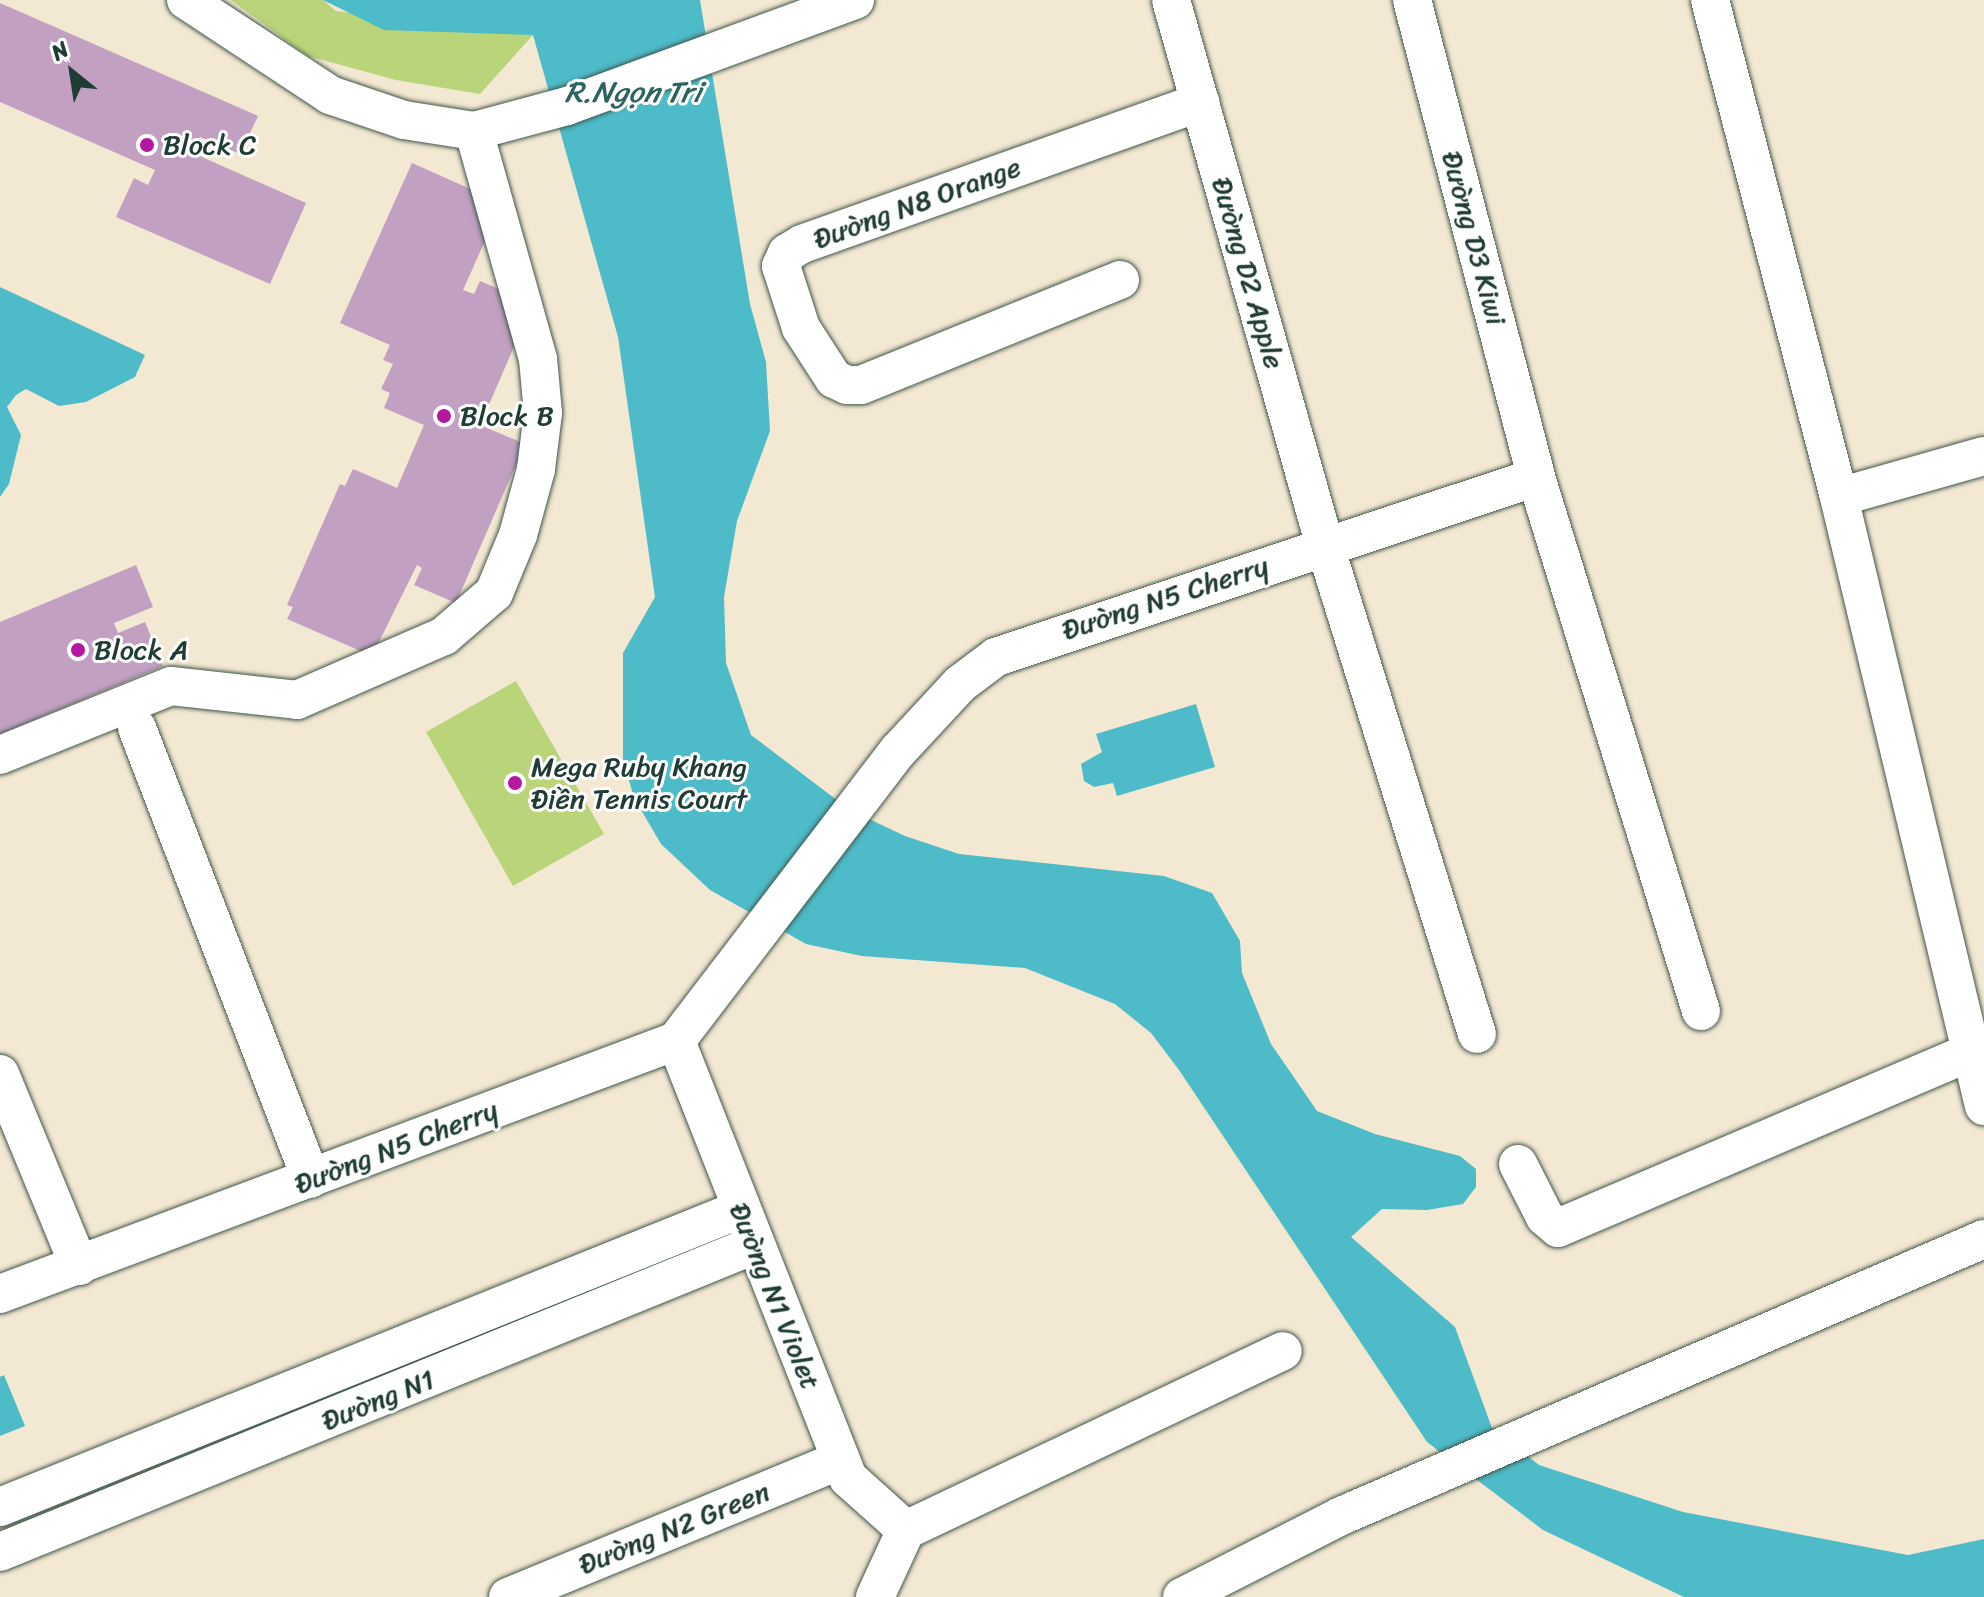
<!DOCTYPE html>
<meta charset="utf-8">
<style>
body{margin:0}
#map{position:relative;width:1984px;height:1597px;overflow:hidden;background:#f3e8d1;font-family:Sriracha,sans-serif}
div>[style]{position:absolute}
.green>*{inset:0;background:#b9d479}
.water>*{inset:0;background:#4ebbc8}
.building>*{inset:0;background:#c1a0c2}
.roads{filter:drop-shadow(0 0 2px #3f574c) drop-shadow(0 0 2px #3f574c)}
.street>*{height:38px;margin:-19px;padding:0 19px;transform-origin:19px;border-radius:19px;background:#fff}
.dots>*{width:22px;height:22px;translate:-50% -50%;box-sizing:border-box;border:4px solid #fff;border-radius:50%}
span{translate:-50% -50%;white-space:nowrap;text-align:center;line-height:1.15;-webkit-text-stroke:6px #fff;paint-order:stroke}
.poi-label{font-size:28px;color:#1f3d34}
.left{translate:0 -50%;text-align:left}
.street-label{font-size:28px;color:#1f3d34}
.water-label{font-size:30px;color:#2d6360;font-style:italic}
.north{position:absolute;left:32px;top:32px;width:80px;height:80px;-webkit-text-stroke:6px #fff;paint-order:stroke;rotate:330deg;font-size:22px;font-weight:700;line-height:32px;text-align:center;color:#1f3d34}
.north::after{content:'';display:block;margin:auto;width:28px;height:36px;background:#1f3d34;clip-path:polygon(50% 0,100% 100%,50% 72%,0 100%)}
</style>
<div id="map">
<div class="green">
<i style="clip-path:polygon(231px 0,323px 0,336px 11px,533px 35px,480px 94px,396px 80px,308px 56px)"></i>
<i style="clip-path:polygon(516px 681px,604px 834px,513px 886px,426px 732px)"></i>
</div>
<div class="water">
<i style="clip-path:polygon(323px 0,700px 0,750px 304px,766px 362px,770px 431px,737px 521px,724px 597px,726px 663px,751px 735px,850px 810px,905px 836px,959px 854px,1164px 876px,1212px 893px,1240px 941px,1242px 973px,1271px 1044px,1317px 1111px,1375px 1134px,1460px 1156px,1476px 1169px,1476px 1187px,1463px 1204px,1427px 1210px,1382px 1209px,1351px 1237px,1455px 1327px,1492px 1428px,1539px 1465px,1683px 1512px,1908px 1555px,1984px 1539px,1984px 1597px,1684px 1597px,1543px 1530px,1427px 1442px,1179px 1070px,1151px 1033px,1115px 1004px,1025px 968px,862px 956px,806px 944px,710px 890px,661px 844px,634px 798px,623px 759px,623px 653px,655px 597px,618px 337px,533px 35px,384px 30px)"></i>
<i style="clip-path:polygon(0 287px,145px 355px,135px 377px,86px 402px,59px 406px,26px 389px,16px 395px,7px 407px,21px 435px,9px 484px,0 497px)"></i>
<i style="clip-path:polygon(1196px 704px,1215px 767px,1117px 796px,1113px 783px,1094px 787px,1084px 781px,1081px 764px,1102px 752px,1096px 734px)"></i>
<i style="clip-path:polygon(4px 1375px,25px 1426px,0 1436px,0 1377px)"></i>
</div>
<div class="building">
<i style="clip-path:polygon(0 3px,258px 116px,240px 154px,200px 137px,193px 153px,306px 203px,270px 284px,116px 217px,134px 178px,148px 185px,155px 170px,0 102px)"></i>
<i style="clip-path:polygon(412px 163px,502px 203px,463px 290px,474px 294px,480px 281px,527px 301px,520px 333px,480px 425px,525px 444px,456px 603px,414px 585px,422px 568px,417px 565px,372px 656px,287px 619px,293px 607px,287px 605px,340px 484px,345px 486px,353px 469px,397px 488px,424px 425px,384px 408px,390px 393px,381px 389px,393px 364px,383px 360px,390px 345px,340px 323px)"></i>
<i style="clip-path:polygon(136px 565px,153px 607px,114px 623px,118px 633px,145px 622px,163px 666px,0 734px,0 622px)"></i>
</div>
<div class="roads">
<div class="street">
<i style="left:186px;top:0;width:173px;rotate:33.4deg"></i>
<i style="left:330px;top:95px;width:78px;rotate:18.7deg"></i>
<i style="left:404px;top:120px;width:71px;rotate:8.9deg"></i>
<i style="left:474px;top:131px;width:96px;rotate:-15deg"></i>
<i style="left:567px;top:106px;width:307px;rotate:-20.2deg"></i>
<i style="left:1171px;top:0;width:567px;rotate:74.25deg"></i>
<i style="left:1325px;top:546px;width:511px;rotate:72.7deg"></i>
<i style="left:1412px;top:0;width:493px;rotate:75.4deg"></i>
<i style="left:1536px;top:477px;width:559px;rotate:72.83deg"></i>
<i style="left:1710px;top:0;width:513px;rotate:75.45deg"></i>
<i style="left:1839px;top:497px;width:626px;rotate:76.61deg"></i>
<i style="left:1120px;top:280px;width:279px;rotate:157.9deg"></i>
<i style="left:861px;top:385px;width:14px;rotate:180deg"></i>
<i style="left:847px;top:385px;width:14px;rotate:-155deg"></i>
<i style="left:834px;top:379px;width:61px;rotate:-122.9deg"></i>
<i style="left:801px;top:328px;width:65px;rotate:-107.9deg"></i>
<i style="left:781px;top:266px;width:14px;rotate:-65deg"></i>
<i style="left:787px;top:253px;width:17px;rotate:-31deg"></i>
<i style="left:802px;top:244px;width:423px;rotate:-19.6deg"></i>
<i style="left:1839px;top:497px;width:151px;rotate:-15.8deg"></i>
<i style="left:137px;top:728px;width:483px;rotate:68.9deg"></i>
<i style="left:0;top:755px;width:184px;rotate:-22deg"></i>
<i style="left:171px;top:686px;width:127px;rotate:6.3deg"></i>
<i style="left:297px;top:700px;width:160px;rotate:-23.5deg"></i>
<i style="left:444px;top:636px;width:66px;rotate:-40.7deg"></i>
<i style="left:494px;top:593px;width:63px;rotate:-67.5deg"></i>
<i style="left:518px;top:535px;width:68px;rotate:-74.7deg"></i>
<i style="left:536px;top:469px;width:56px;rotate:-82.9deg"></i>
<i style="left:543px;top:413px;width:54px;rotate:-95.3deg"></i>
<i style="left:538px;top:359px;width:237px;rotate:-105.7deg"></i>
<i style="left:676px;top:1041px;width:470px;rotate:68.5deg"></i>
<i style="left:848px;top:1478px;width:78px;rotate:41.9deg"></i>
<i style="left:0;top:1074px;width:208px;rotate:67.6deg"></i>
<i style="left:1518px;top:1164px;width:59px;rotate:63deg"></i>
<i style="left:1545px;top:1217px;width:17px;rotate:40deg"></i>
<i style="left:1558px;top:1228px;width:447px;rotate:-23.1deg"></i>
<i style="left:0;top:1294px;width:722px;rotate:-20.52deg"></i>
<i style="left:676px;top:1041px;width:365px;rotate:-52.6deg"></i>
<i style="left:898px;top:751px;width:91px;rotate:-47.2deg"></i>
<i style="left:960px;top:684px;width:45px;rotate:-36.9deg"></i>
<i style="left:996px;top:657px;width:569px;rotate:-18.43deg"></i>
<i style="left:0;top:1507px;width:799px;rotate:-21.91deg"></i>
<i style="left:906px;top:1530px;width:417px;rotate:-25.4deg"></i>
<i style="left:0;top:1552px;width:814px;rotate:-22.15deg"></i>
<i style="left:508px;top:1597px;width:360px;rotate:-22.4deg"></i>
<i style="left:875px;top:1597px;width:74px;rotate:-65.2deg"></i>
<i style="left:1182px;top:1597px;width:178px;rotate:-27deg"></i>
<i style="left:1341px;top:1516px;width:700px;rotate:-23.31deg"></i>
</div>
</div>
<div class="dots">
<i style="left:147px;top:145px;background:#b5179e"></i>
<i style="left:444px;top:416px;background:#b5179e"></i>
<i style="left:78px;top:650px;background:#b5179e"></i>
<i style="left:515px;top:783px;background:#b5179e"></i>
</div>
<div class="poi-label">
<span class="left" style="left:163px;top:145px">Block C</span>
<span class="left" style="left:460px;top:416px">Block B</span>
<span class="left" style="left:94px;top:650px">Block A</span>
<span class="left" style="left:531px;top:783px">Mega Ruby Khang<br>Điền Tennis Court</span>
</div>
<div class="street-label">
<span style="left:917px;top:203px;rotate:-20deg">Đường N8 Orange</span>
<span style="left:1474px;top:238px;rotate:75deg">Đường D3 Kiwi</span>
<span style="left:1248px;top:273px;rotate:74deg">Đường D2 Apple</span>
<span style="left:1165px;top:598px;rotate:-18deg">Đường N5 Cherry</span>
<span style="left:396px;top:1147px;rotate:-21deg">Đường N5 Cherry</span>
<span style="left:775px;top:1296px;rotate:68deg">Đường N1 Violet</span>
<span style="left:378px;top:1400px;rotate:-22deg">Đường N1</span>
<span style="left:674px;top:1528px;rotate:-22deg">Đường N2 Green</span>
</div>
<div class="water-label">
<span style="left:633px;top:92px">R.Ngọn Tri</span>
</div>
<div class="north">N</div>
</div>
